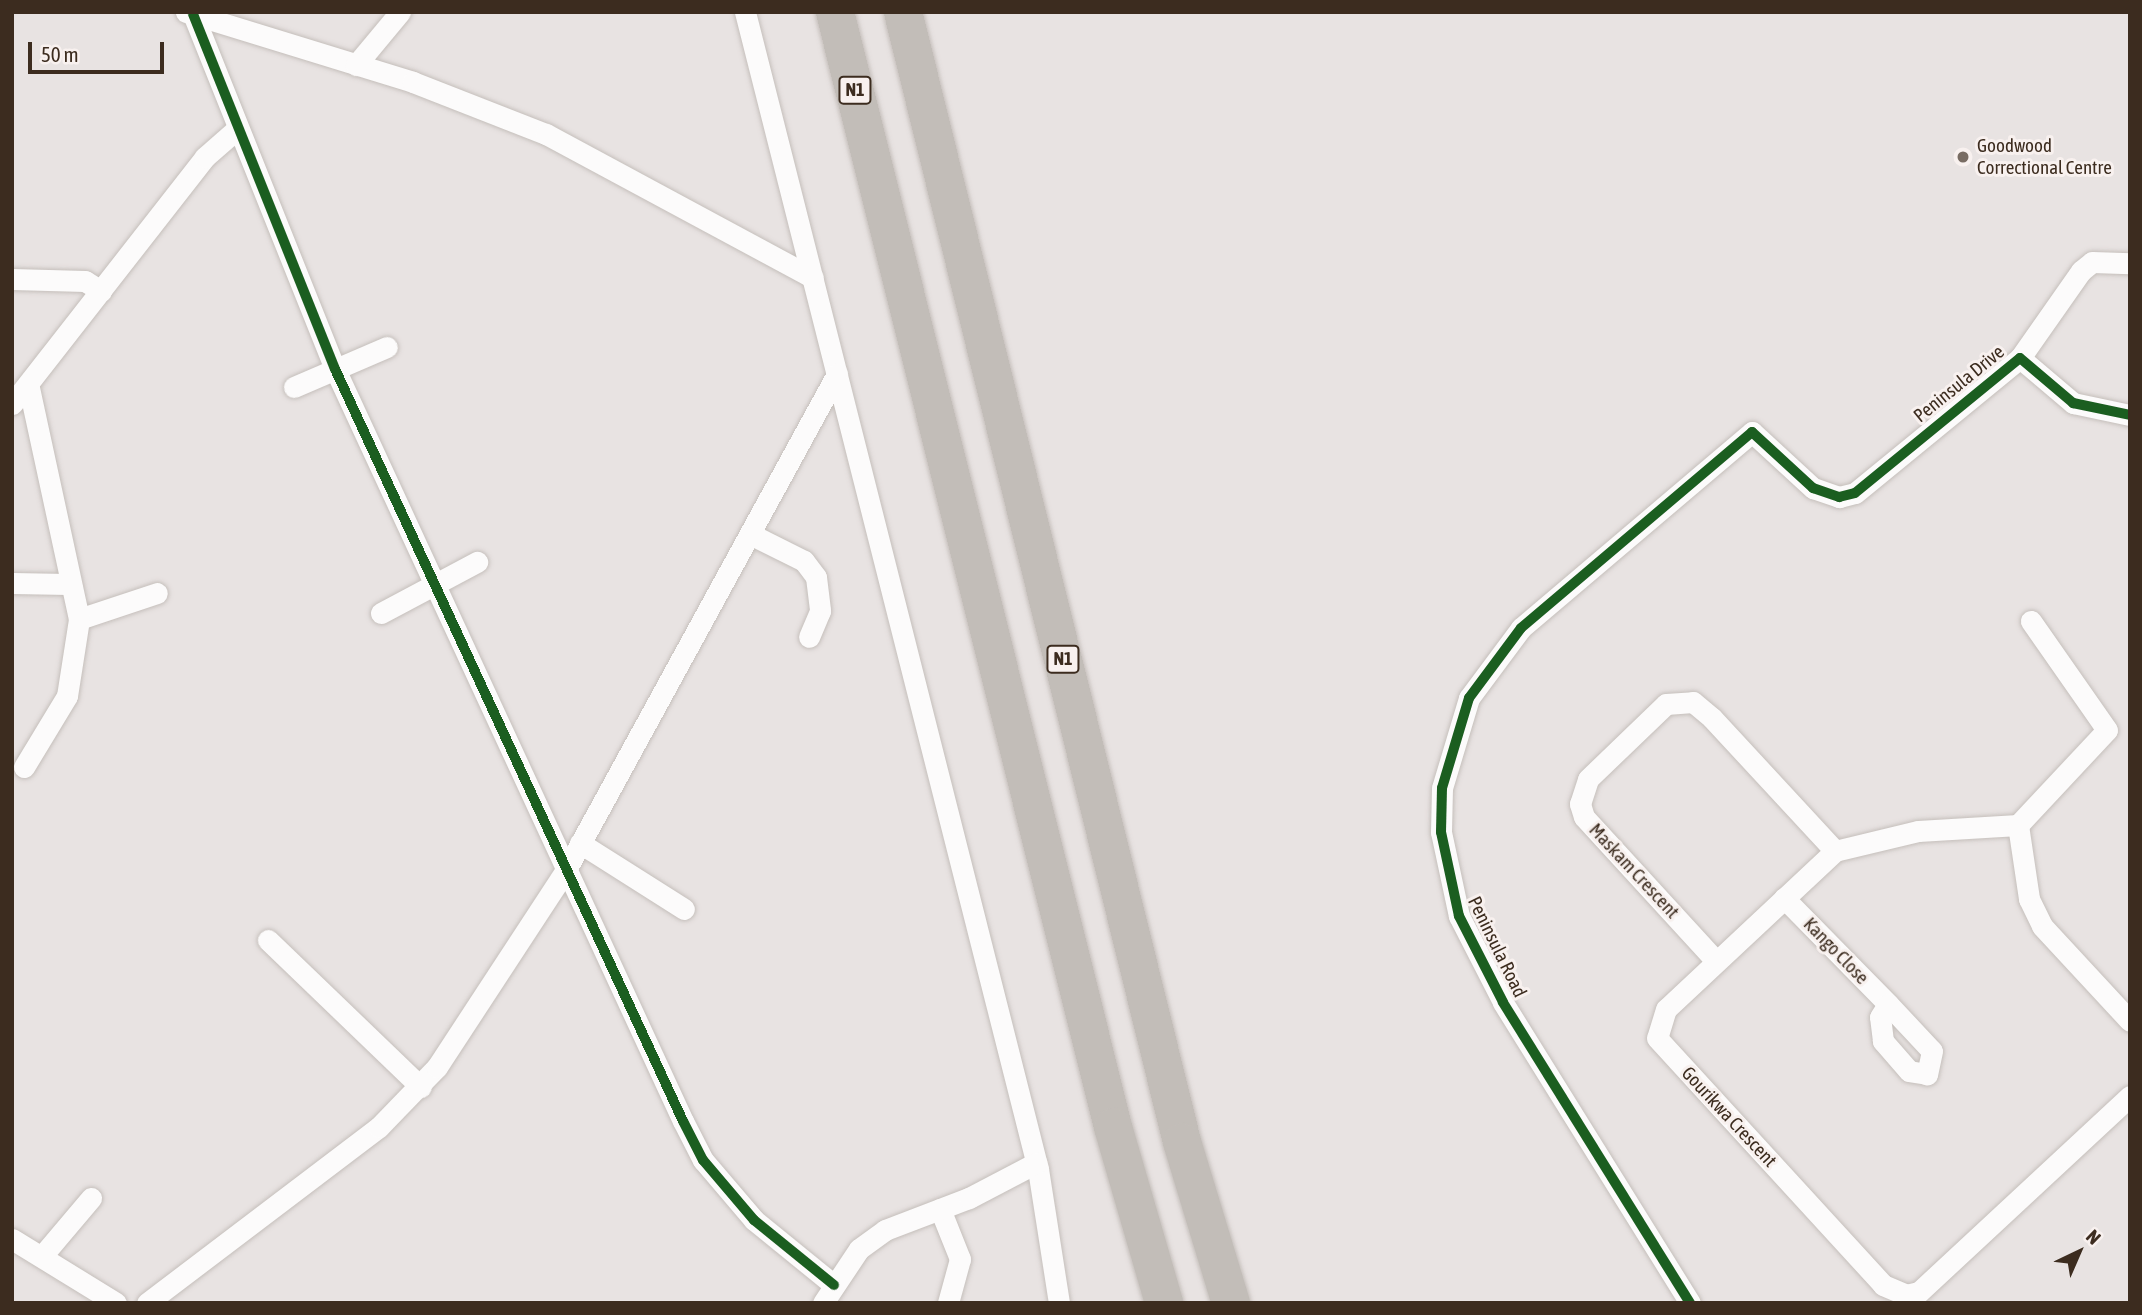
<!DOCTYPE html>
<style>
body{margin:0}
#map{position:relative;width:2142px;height:1315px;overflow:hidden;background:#e8e3e2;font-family:"Asap Condensed",sans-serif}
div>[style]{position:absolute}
.roads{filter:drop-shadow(0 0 2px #c5bfbb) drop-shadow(0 0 2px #c5bfbb)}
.street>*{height:21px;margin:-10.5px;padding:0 10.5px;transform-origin:10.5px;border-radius:10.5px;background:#fcfbfb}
.highway>*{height:38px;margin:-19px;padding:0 19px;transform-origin:19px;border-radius:19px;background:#c2bdb8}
.cycleway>*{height:10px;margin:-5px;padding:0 5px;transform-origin:5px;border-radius:5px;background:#1b5e20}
.dots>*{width:19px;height:19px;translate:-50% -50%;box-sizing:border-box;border:4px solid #f8f1ef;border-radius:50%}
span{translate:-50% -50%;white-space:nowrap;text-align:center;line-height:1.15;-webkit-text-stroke:6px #f8f1ef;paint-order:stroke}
.shield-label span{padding:2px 5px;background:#f8f1ef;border:2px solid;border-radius:5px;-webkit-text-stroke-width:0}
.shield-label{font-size:18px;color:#3c2c1f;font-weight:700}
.poi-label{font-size:19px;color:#3c2c1f}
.left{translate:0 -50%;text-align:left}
.street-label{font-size:19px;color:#3c2c1f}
.frame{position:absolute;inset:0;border:14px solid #3c2c1f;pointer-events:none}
.north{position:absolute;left:2044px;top:1217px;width:70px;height:70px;-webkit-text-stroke:5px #f8f1ef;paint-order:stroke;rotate:44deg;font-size:19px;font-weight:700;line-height:28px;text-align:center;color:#3c2c1f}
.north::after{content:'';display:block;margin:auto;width:24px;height:32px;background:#3c2c1f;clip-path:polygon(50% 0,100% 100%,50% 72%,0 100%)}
.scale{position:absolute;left:28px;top:42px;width:136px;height:32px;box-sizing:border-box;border:4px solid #3c2c1f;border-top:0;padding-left:9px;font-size:21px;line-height:24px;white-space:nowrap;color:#3c2c1f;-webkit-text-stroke:5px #f8f1ef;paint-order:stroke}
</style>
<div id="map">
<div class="roads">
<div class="street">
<i style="left:186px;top:12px;width:238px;rotate:17.1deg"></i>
<i style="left:413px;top:82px;width:143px;rotate:21.4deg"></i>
<i style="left:546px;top:134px;width:303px;rotate:28.3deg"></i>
<i style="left:745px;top:12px;width:1194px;rotate:75.79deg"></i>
<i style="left:1038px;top:1169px;width:136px;rotate:81.1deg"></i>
<i style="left:193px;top:14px;width:382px;rotate:68.2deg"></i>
<i style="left:335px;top:369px;width:829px;rotate:65.17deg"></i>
<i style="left:683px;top:1121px;width:44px;rotate:62.9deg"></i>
<i style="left:703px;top:1160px;width:79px;rotate:49.6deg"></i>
<i style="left:754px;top:1220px;width:103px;rotate:39.1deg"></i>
<i style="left:356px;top:65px;width:69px;rotate:-50.3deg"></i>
<i style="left:12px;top:279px;width:73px;rotate:1.6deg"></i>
<i style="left:85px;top:281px;width:19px;rotate:32deg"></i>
<i style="left:2020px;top:358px;width:106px;rotate:-55deg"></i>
<i style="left:2081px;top:271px;width:14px;rotate:-39deg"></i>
<i style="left:2092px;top:262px;width:38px;rotate:2deg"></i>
<i style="left:294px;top:387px;width:101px;rotate:-23.3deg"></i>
<i style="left:12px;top:404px;width:313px;rotate:-52deg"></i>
<i style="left:205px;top:157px;width:43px;rotate:-41.2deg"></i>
<i style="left:752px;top:535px;width:58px;rotate:26.6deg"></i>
<i style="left:804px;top:561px;width:20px;rotate:53deg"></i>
<i style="left:816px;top:577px;width:34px;rotate:83deg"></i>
<i style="left:820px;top:611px;width:28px;rotate:113deg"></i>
<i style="left:12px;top:583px;width:56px;rotate:1deg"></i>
<i style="left:381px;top:613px;width:109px;rotate:-28deg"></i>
<i style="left:79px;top:619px;width:82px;rotate:-18.4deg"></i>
<i style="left:24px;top:767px;width:83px;rotate:-58.8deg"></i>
<i style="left:67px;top:696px;width:78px;rotate:-81.1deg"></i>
<i style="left:79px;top:619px;width:240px;rotate:-102.2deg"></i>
<i style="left:2018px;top:825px;width:100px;rotate:176.6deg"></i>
<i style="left:1918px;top:831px;width:85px;rotate:166.5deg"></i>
<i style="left:1835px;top:851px;width:231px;rotate:136.9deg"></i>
<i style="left:1666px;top:1009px;width:30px;rotate:107deg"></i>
<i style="left:1657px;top:1038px;width:335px;rotate:47.5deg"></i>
<i style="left:1883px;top:1285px;width:25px;rotate:23deg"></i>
<i style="left:1906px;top:1295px;width:13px;rotate:-13deg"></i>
<i style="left:1919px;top:1292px;width:288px;rotate:-42.9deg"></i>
<i style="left:2018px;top:825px;width:130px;rotate:-46.9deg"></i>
<i style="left:2107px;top:730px;width:133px;rotate:-124.9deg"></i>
<i style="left:2018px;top:825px;width:75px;rotate:81.5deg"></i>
<i style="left:2029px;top:899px;width:30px;rotate:64deg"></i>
<i style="left:2042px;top:926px;width:129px;rotate:47.2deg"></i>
<i style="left:580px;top:843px;width:123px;rotate:32.4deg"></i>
<i style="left:1784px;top:898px;width:148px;rotate:45.5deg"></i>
<i style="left:1888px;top:1004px;width:64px;rotate:46.9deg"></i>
<i style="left:1932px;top:1051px;width:24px;rotate:102deg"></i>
<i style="left:1927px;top:1074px;width:18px;rotate:-171deg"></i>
<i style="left:1909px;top:1071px;width:40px;rotate:-131deg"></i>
<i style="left:1883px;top:1041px;width:24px;rotate:-97deg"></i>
<i style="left:1880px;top:1017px;width:15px;rotate:-58deg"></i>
<i style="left:268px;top:940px;width:212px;rotate:43.9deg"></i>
<i style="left:1716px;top:961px;width:195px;rotate:-132.5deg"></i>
<i style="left:1584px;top:817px;width:14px;rotate:-107deg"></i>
<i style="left:1580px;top:804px;width:26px;rotate:-72deg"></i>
<i style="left:1588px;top:779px;width:108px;rotate:-43.9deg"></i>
<i style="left:1666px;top:704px;width:27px;rotate:-4deg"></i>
<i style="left:1693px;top:702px;width:25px;rotate:40deg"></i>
<i style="left:1712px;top:718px;width:181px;rotate:47.2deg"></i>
<i style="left:940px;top:1209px;width:54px;rotate:68.2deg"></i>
<i style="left:960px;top:1259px;width:46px;rotate:105.3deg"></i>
<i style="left:12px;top:1239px;width:122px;rotate:31.6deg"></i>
<i style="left:42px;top:1256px;width:76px;rotate:-49.8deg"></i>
<i style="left:147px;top:1303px;width:291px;rotate:-37.2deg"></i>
<i style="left:379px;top:1127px;width:83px;rotate:-46deg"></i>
<i style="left:437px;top:1067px;width:238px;rotate:-56.8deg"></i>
<i style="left:567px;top:868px;width:563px;rotate:-61.34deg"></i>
<i style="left:823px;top:1303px;width:65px;rotate:-56.3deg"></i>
<i style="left:859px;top:1249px;width:32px;rotate:-36deg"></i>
<i style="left:885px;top:1230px;width:90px;rotate:-20.9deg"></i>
<i style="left:969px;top:1198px;width:76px;rotate:-27.6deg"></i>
<i style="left:1690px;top:1303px;width:354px;rotate:-121.9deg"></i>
<i style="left:1503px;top:1002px;width:97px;rotate:-117.1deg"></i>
<i style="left:1459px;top:916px;width:86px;rotate:-102.1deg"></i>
<i style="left:1441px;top:832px;width:44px;rotate:-88.7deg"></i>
<i style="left:1442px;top:788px;width:94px;rotate:-73.3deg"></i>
<i style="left:1469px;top:698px;width:87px;rotate:-53.4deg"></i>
<i style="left:1521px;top:628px;width:303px;rotate:-40.3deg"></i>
<i style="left:1752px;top:432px;width:83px;rotate:42.6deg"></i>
<i style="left:1813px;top:488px;width:28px;rotate:19deg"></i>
<i style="left:1839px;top:497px;width:16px;rotate:-14deg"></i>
<i style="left:1855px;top:493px;width:213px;rotate:-39.3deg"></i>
<i style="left:2020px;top:358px;width:70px;rotate:40.3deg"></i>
<i style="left:2073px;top:403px;width:58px;rotate:11.9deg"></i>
</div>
<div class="highway">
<i style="left:835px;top:12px;width:1149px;rotate:76deg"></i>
<i style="left:1113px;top:1127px;width:183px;rotate:73.8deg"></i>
<i style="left:903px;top:12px;width:1164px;rotate:76.13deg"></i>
<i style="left:1182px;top:1142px;width:168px;rotate:73.1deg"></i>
</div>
</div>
<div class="cycleway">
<i style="left:193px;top:14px;width:382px;rotate:68.2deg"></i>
<i style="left:335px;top:369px;width:829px;rotate:65.17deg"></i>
<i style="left:683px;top:1121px;width:44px;rotate:62.9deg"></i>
<i style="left:703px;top:1160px;width:79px;rotate:49.6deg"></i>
<i style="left:754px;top:1220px;width:103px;rotate:39.1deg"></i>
<i style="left:1690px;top:1303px;width:354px;rotate:-121.9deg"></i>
<i style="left:1503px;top:1002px;width:97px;rotate:-117.1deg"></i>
<i style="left:1459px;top:916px;width:86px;rotate:-102.1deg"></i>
<i style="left:1441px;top:832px;width:44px;rotate:-88.7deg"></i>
<i style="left:1442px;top:788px;width:94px;rotate:-73.3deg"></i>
<i style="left:1469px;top:698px;width:87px;rotate:-53.4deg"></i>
<i style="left:1521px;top:628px;width:303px;rotate:-40.3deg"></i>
<i style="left:1752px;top:432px;width:83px;rotate:42.6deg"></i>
<i style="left:1813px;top:488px;width:28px;rotate:19deg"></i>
<i style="left:1839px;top:497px;width:16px;rotate:-14deg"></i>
<i style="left:1855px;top:493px;width:213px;rotate:-39.3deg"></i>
<i style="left:2020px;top:358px;width:70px;rotate:40.3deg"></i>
<i style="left:2073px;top:403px;width:58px;rotate:11.9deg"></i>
</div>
<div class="dots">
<i style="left:1963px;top:157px;background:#786c63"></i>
</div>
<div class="shield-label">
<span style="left:855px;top:90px">N1</span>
<span style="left:1063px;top:659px">N1</span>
</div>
<div class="poi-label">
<span class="left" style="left:1977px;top:157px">Goodwood<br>Correctional Centre</span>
</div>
<div class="street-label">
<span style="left:1959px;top:384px;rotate:-39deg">Peninsula Drive</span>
<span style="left:1634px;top:871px;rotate:47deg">Maskam Crescent</span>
<span style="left:1497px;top:947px;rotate:64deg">Peninsula Road</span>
<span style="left:1836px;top:951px;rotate:46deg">Kango Close</span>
<span style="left:1729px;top:1117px;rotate:47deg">Gourikwa Crescent</span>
</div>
<div class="frame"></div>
<div class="north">N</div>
<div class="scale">50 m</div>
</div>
